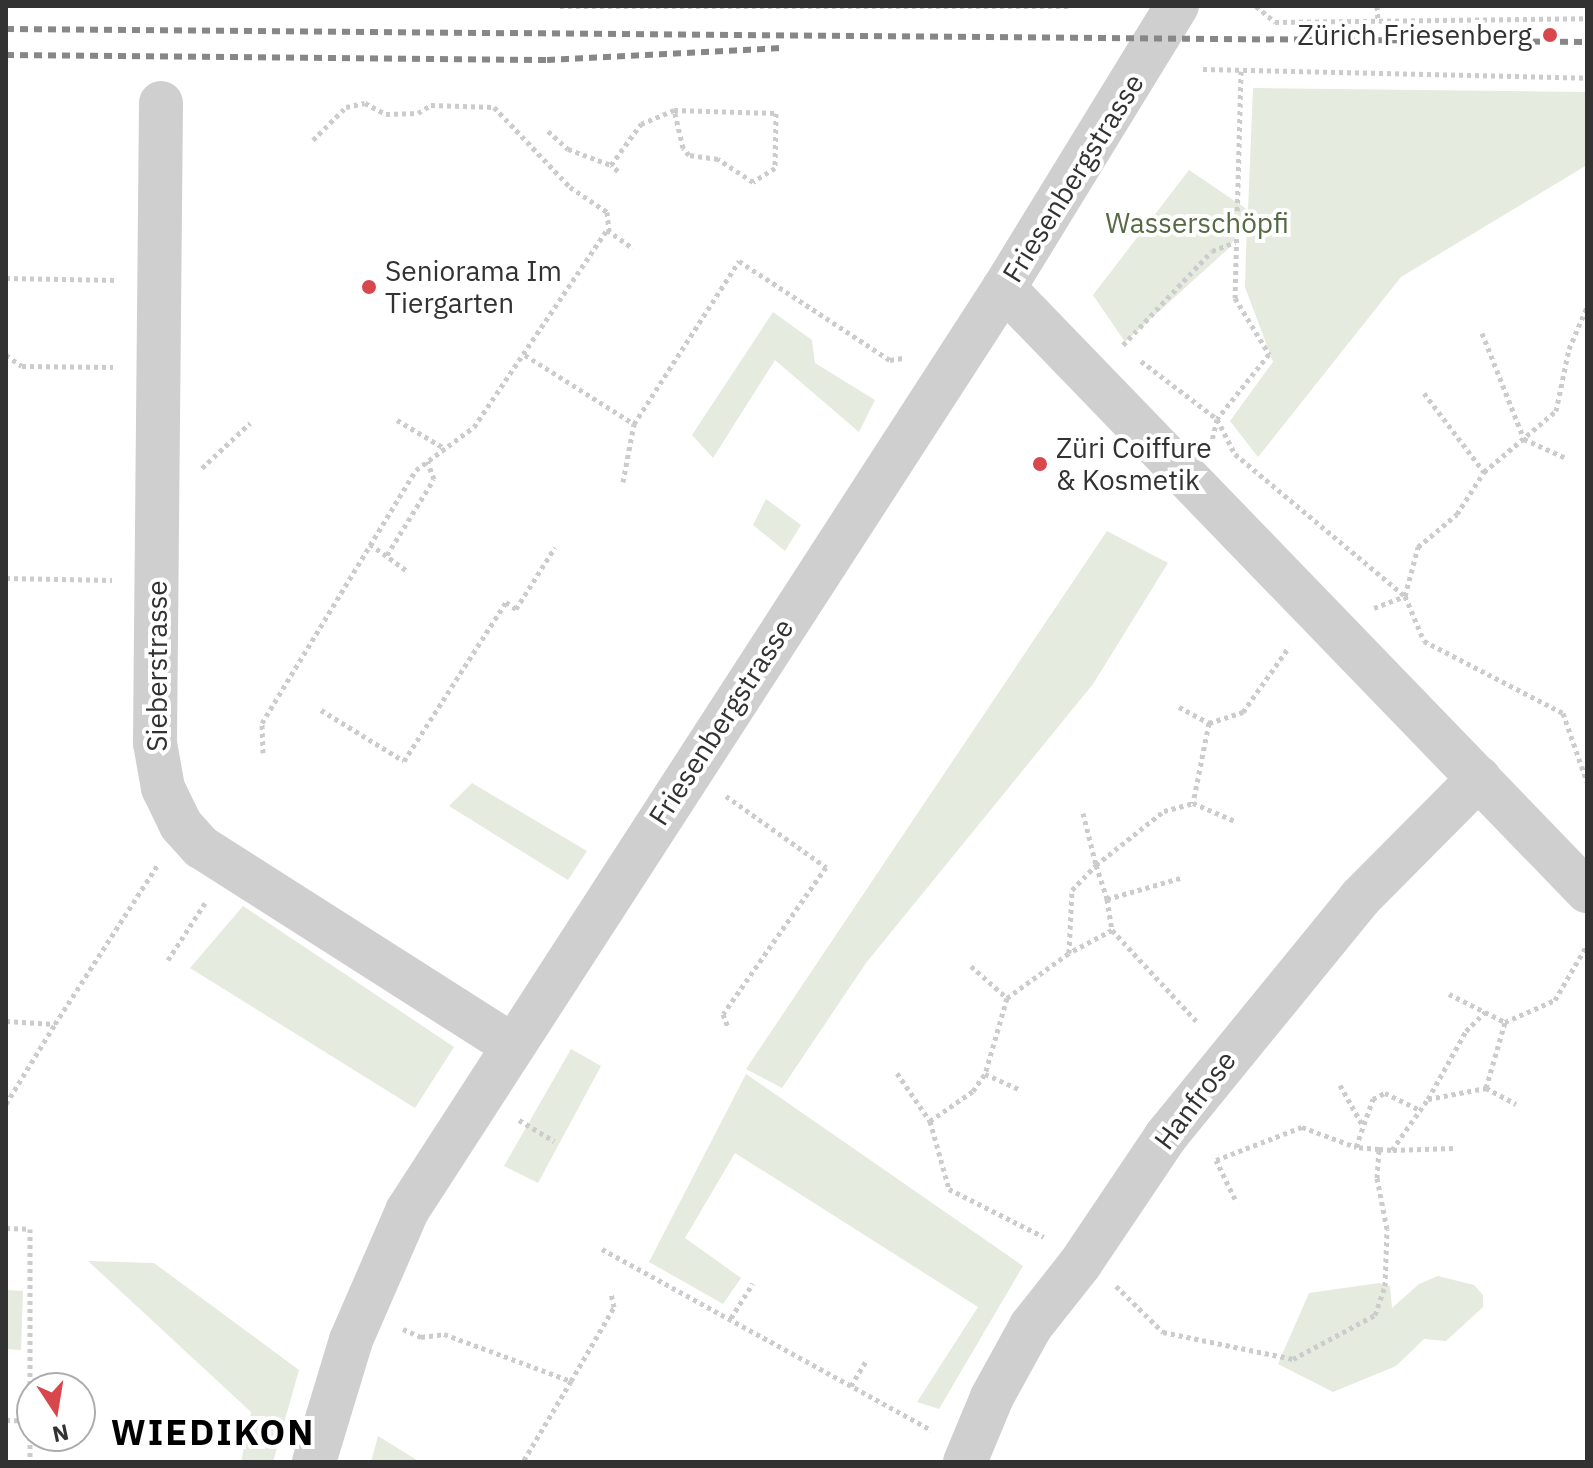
<!DOCTYPE html>
<meta charset="utf-8">
<style>
body{margin:0}
#map{position:relative;width:1593px;height:1468px;overflow:hidden;background:#fff;font-family:"IBM Plex Sans",sans-serif}
div>[style]{position:absolute}
.green>*{inset:0;background:#e5ebdf}
.path>*{height:5px;margin-top:-2.5px;transform-origin:0;background:repeating-linear-gradient(90deg,#ccc 0 4px,transparent 0 8px)}
.minor>*{height:44px;margin:-22px;padding:0 22px;transform-origin:22px;border-radius:22px;background:#cfcfcf}
.tertiary>*{height:44px;margin:-22px;padding:0 22px;transform-origin:22px;border-radius:22px;background:#cfcfcf}
.rail>*{height:6px;margin-top:-3px;transform-origin:0;background:repeating-linear-gradient(90deg,#878787 0 8px,transparent 0 14px)}
.dots>*{width:22px;height:22px;translate:-50% -50%;box-sizing:border-box;border:4px solid #fff;border-radius:50%}
span{translate:-50% -50%;white-space:nowrap;text-align:center;line-height:1.15;-webkit-text-stroke:8px #fff;paint-order:stroke}
.poi-label{font-size:28px;color:#323232}
.right{translate:-100% -50%;text-align:right}
.left{translate:0 -50%;text-align:left}
.street-label{font-size:28px;color:#323232}
.park-label{font-size:28px;color:#546b43}
.district-label{font-size:36px;color:#000;font-weight:700;letter-spacing:2px}
.frame{position:absolute;inset:0;border:8px solid #323232;pointer-events:none}
.north{position:absolute;left:16px;top:1372px;width:80px;height:80px;box-sizing:border-box;background:#fff;border:2px solid #adadad;border-radius:50%;rotate:168deg;font-size:22px;font-weight:700;line-height:32px;text-align:center;color:#323232}
.north::after{content:'';display:block;margin:auto;width:28px;height:36px;background:#d7474b;clip-path:polygon(50% 0,100% 100%,50% 72%,0 100%)}
</style>
<div id="map">
<div class="green">
<i style="clip-path:polygon(1253px 88px,1587px 92px,1587px 165px,1401px 277px,1258px 457px,1230px 421px,1273px 362px,1245px 287px,1247px 219px,1228px 249px,1125px 342px,1093px 295px,1189px 170px,1248px 210px)"></i>
<i style="clip-path:polygon(773px 312px,812px 340px,815px 363px,875px 400px,859px 432px,775px 360px,713px 458px,692px 435px)"></i>
<i style="clip-path:polygon(766px 499px,801px 525px,785px 551px,753px 525px)"></i>
<i style="clip-path:polygon(1107px 531px,1168px 563px,1093px 684px,866px 963px,782px 1088px,746px 1069px)"></i>
<i style="clip-path:polygon(472px 783px,587px 851px,568px 880px,449px 806px)"></i>
<i style="clip-path:polygon(243px 906px,454px 1047px,415px 1108px,190px 968px)"></i>
<i style="clip-path:polygon(571px 1049px,601px 1066px,538px 1183px,504px 1166px)"></i>
<i style="clip-path:polygon(746px 1074px,1023px 1266px,939px 1409px,917px 1402px,978px 1307px,735px 1153px,685px 1238px,741px 1278px,723px 1304px,649px 1262px)"></i>
<i style="clip-path:polygon(88px 1261px,154px 1263px,299px 1370px,273px 1462px,241px 1462px,251px 1412px)"></i>
<i style="clip-path:polygon(1438px 1276px,1474px 1285px,1483px 1295px,1483px 1307px,1446px 1341px,1424px 1339px,1396px 1366px,1333px 1392px,1278px 1364px,1309px 1293px,1379px 1283px,1390px 1286px,1392px 1308px,1419px 1284px)"></i>
<i style="clip-path:polygon(6px 1290px,23px 1291px,21px 1350px,6px 1349px)"></i>
<i style="clip-path:polygon(378px 1436px,420px 1462px,371px 1462px)"></i>
</div>
<div class="path">
<i style="left:560px;top:6px;width:508px"></i>
<i style="left:1256px;top:6px;width:25px;rotate:40deg"></i>
<i style="left:1275px;top:22px;width:312px;rotate:-0.7deg"></i>
<i style="left:1377px;top:6px;width:16px;rotate:86deg"></i>
<i style="left:1203px;top:69px;width:384px;rotate:1.3deg"></i>
<i style="left:1241px;top:71px;width:227px;rotate:91.5deg"></i>
<i style="left:1235px;top:298px;width:66px;rotate:58.7deg"></i>
<i style="left:1269px;top:354px;width:83px;rotate:128.7deg"></i>
<i style="left:1217px;top:419px;width:39px;rotate:63deg"></i>
<i style="left:1235px;top:454px;width:222px;rotate:39.9deg"></i>
<i style="left:1405px;top:596px;width:49px;rotate:67.1deg"></i>
<i style="left:1424px;top:641px;width:157px;rotate:27.4deg"></i>
<i style="left:1563px;top:713px;width:73px;rotate:70.8deg"></i>
<i style="left:548px;top:131px;width:27px;rotate:42deg"></i>
<i style="left:568px;top:149px;width:46px;rotate:20.4deg"></i>
<i style="left:313px;top:140px;width:47px;rotate:-45deg"></i>
<i style="left:346px;top:107px;width:19px;rotate:-12deg"></i>
<i style="left:365px;top:103px;width:24px;rotate:28deg"></i>
<i style="left:386px;top:114px;width:32px;rotate:-2deg"></i>
<i style="left:418px;top:113px;width:15px;rotate:-32deg"></i>
<i style="left:431px;top:105px;width:63px;rotate:1.8deg"></i>
<i style="left:494px;top:107px;width:110px;rotate:46.5deg"></i>
<i style="left:570px;top:187px;width:45px;rotate:34deg"></i>
<i style="left:607px;top:212px;width:19px;rotate:84deg"></i>
<i style="left:618px;top:171px;width:9px;rotate:-139deg"></i>
<i style="left:611px;top:165px;width:51px;rotate:-53.8deg"></i>
<i style="left:641px;top:124px;width:36px;rotate:-23deg"></i>
<i style="left:674px;top:110px;width:102px;rotate:1.7deg"></i>
<i style="left:776px;top:113px;width:55px;rotate:91deg"></i>
<i style="left:775px;top:168px;width:26px;rotate:148deg"></i>
<i style="left:753px;top:182px;width:42px;rotate:-146.7deg"></i>
<i style="left:718px;top:159px;width:29px;rotate:-172deg"></i>
<i style="left:689px;top:155px;width:9px;rotate:-131deg"></i>
<i style="left:683px;top:148px;width:39px;rotate:-103deg"></i>
<i style="left:6px;top:278px;width:111px;rotate:1deg"></i>
<i style="left:1482px;top:333px;width:114px;rotate:68.4deg"></i>
<i style="left:1524px;top:439px;width:48px;rotate:24.4deg"></i>
<i style="left:1123px;top:345px;width:129px;rotate:-46.6deg"></i>
<i style="left:1212px;top:251px;width:25px;rotate:-21deg"></i>
<i style="left:6px;top:355px;width:19px;rotate:35deg"></i>
<i style="left:22px;top:366px;width:91px;rotate:0.6deg"></i>
<i style="left:525px;top:355px;width:129px;rotate:32.3deg"></i>
<i style="left:634px;top:424px;width:194px;rotate:-57.2deg"></i>
<i style="left:739px;top:261px;width:181px;rotate:33.3deg"></i>
<i style="left:890px;top:360px;width:13px;rotate:-9deg"></i>
<i style="left:1141px;top:361px;width:96px;rotate:37.3deg"></i>
<i style="left:1217px;top:419px;width:22px;rotate:103deg"></i>
<i style="left:1424px;top:393px;width:99px;rotate:52.8deg"></i>
<i style="left:397px;top:420px;width:55px;rotate:30.8deg"></i>
<i style="left:202px;top:468px;width:66px;rotate:-43.2deg"></i>
<i style="left:623px;top:482px;width:59px;rotate:-79.3deg"></i>
<i style="left:370px;top:544px;width:46px;rotate:36.1deg"></i>
<i style="left:387px;top:555px;width:89px;rotate:-58.3deg"></i>
<i style="left:434px;top:479px;width:19px;rotate:-111deg"></i>
<i style="left:6px;top:578px;width:106px;rotate:1.1deg"></i>
<i style="left:1374px;top:608px;width:33px;rotate:-21deg"></i>
<i style="left:1405px;top:596px;width:51px;rotate:-75.1deg"></i>
<i style="left:1418px;top:547px;width:51px;rotate:-40.2deg"></i>
<i style="left:1457px;top:514px;width:50px;rotate:-57.3deg"></i>
<i style="left:1484px;top:472px;width:94px;rotate:-40.3deg"></i>
<i style="left:1556px;top:411px;width:63px;rotate:-78.2deg"></i>
<i style="left:1569px;top:349px;width:46px;rotate:-66.8deg"></i>
<i style="left:1179px;top:707px;width:34px;rotate:28deg"></i>
<i style="left:1209px;top:723px;width:36px;rotate:-18deg"></i>
<i style="left:1243px;top:712px;width:80px;rotate:-54.7deg"></i>
<i style="left:321px;top:710px;width:97px;rotate:31.6deg"></i>
<i style="left:404px;top:761px;width:189px;rotate:-57.3deg"></i>
<i style="left:506px;top:602px;width:12px;rotate:35deg"></i>
<i style="left:516px;top:609px;width:73px;rotate:-57.8deg"></i>
<i style="left:1209px;top:723px;width:82px;rotate:101.3deg"></i>
<i style="left:1193px;top:803px;width:46px;rotate:23.2deg"></i>
<i style="left:263px;top:753px;width:30px;rotate:-92deg"></i>
<i style="left:262px;top:723px;width:296px;rotate:-58.7deg"></i>
<i style="left:416px;top:470px;width:72px;rotate:-36.6deg"></i>
<i style="left:474px;top:427px;width:238px;rotate:-56deg"></i>
<i style="left:607px;top:230px;width:32px;rotate:35deg"></i>
<i style="left:726px;top:796px;width:123px;rotate:35.4deg"></i>
<i style="left:826px;top:867px;width:179px;rotate:125deg"></i>
<i style="left:723px;top:1014px;width:14px;rotate:69deg"></i>
<i style="left:1083px;top:813px;width:54px;rotate:76deg"></i>
<i style="left:1096px;top:865px;width:87px;rotate:-38.5deg"></i>
<i style="left:1164px;top:811px;width:30px;rotate:-15deg"></i>
<i style="left:1107px;top:899px;width:31px;rotate:81deg"></i>
<i style="left:1112px;top:930px;width:49px;rotate:151.9deg"></i>
<i style="left:1069px;top:953px;width:63px;rotate:-87.3deg"></i>
<i style="left:1072px;top:890px;width:35px;rotate:-46deg"></i>
<i style="left:1096px;top:865px;width:36px;rotate:72deg"></i>
<i style="left:1107px;top:899px;width:76px;rotate:-16deg"></i>
<i style="left:1112px;top:930px;width:128px;rotate:47.2deg"></i>
<i style="left:168px;top:960px;width:68px;rotate:-57deg"></i>
<i style="left:971px;top:966px;width:48px;rotate:41.6deg"></i>
<i style="left:1007px;top:998px;width:77px;rotate:-36deg"></i>
<i style="left:1449px;top:994px;width:63px;rotate:26.6deg"></i>
<i style="left:1007px;top:998px;width:79px;rotate:106.1deg"></i>
<i style="left:985px;top:1074px;width:37px;rotate:24deg"></i>
<i style="left:6px;top:1021px;width:49px;rotate:3.5deg"></i>
<i style="left:55px;top:1024px;width:190px;rotate:-57.2deg"></i>
<i style="left:897px;top:1073px;width:58px;rotate:55.5deg"></i>
<i style="left:930px;top:1121px;width:52px;rotate:-34.9deg"></i>
<i style="left:973px;top:1091px;width:21px;rotate:-55deg"></i>
<i style="left:1340px;top:1085px;width:47px;rotate:60.7deg"></i>
<i style="left:1486px;top:1088px;width:34px;rotate:28deg"></i>
<i style="left:1428px;top:1099px;width:78px;rotate:-60.8deg"></i>
<i style="left:1466px;top:1031px;width:27px;rotate:-45deg"></i>
<i style="left:6px;top:1104px;width:94px;rotate:-58.5deg"></i>
<i style="left:519px;top:1120px;width:41px;rotate:31deg"></i>
<i style="left:930px;top:1121px;width:71px;rotate:74.4deg"></i>
<i style="left:949px;top:1189px;width:106px;rotate:26.8deg"></i>
<i style="left:1379px;top:1149px;width:23px;rotate:-175deg"></i>
<i style="left:1356px;top:1147px;width:51px;rotate:-70.5deg"></i>
<i style="left:1373px;top:1099px;width:13px;rotate:-27deg"></i>
<i style="left:1385px;top:1093px;width:39px;rotate:26deg"></i>
<i style="left:1393px;top:1150px;width:60px;rotate:-1.9deg"></i>
<i style="left:1235px;top:1199px;width:43px;rotate:-116deg"></i>
<i style="left:1216px;top:1160px;width:92px;rotate:-21deg"></i>
<i style="left:1302px;top:1127px;width:58px;rotate:20.3deg"></i>
<i style="left:6px;top:1228px;width:24px;rotate:2deg"></i>
<i style="left:30px;top:1229px;width:233px;rotate:90deg"></i>
<i style="left:602px;top:1249px;width:376px;rotate:28.8deg"></i>
<i style="left:1116px;top:1286px;width:66px;rotate:44.4deg"></i>
<i style="left:1163px;top:1332px;width:133px;rotate:11.7deg"></i>
<i style="left:1293px;top:1359px;width:93px;rotate:-28.2deg"></i>
<i style="left:1375px;top:1315px;width:31px;rotate:-71deg"></i>
<i style="left:1385px;top:1286px;width:57px;rotate:-88deg"></i>
<i style="left:1387px;top:1229px;width:52px;rotate:-101.1deg"></i>
<i style="left:1377px;top:1178px;width:29px;rotate:-86deg"></i>
<i style="left:1379px;top:1149px;width:13px;rotate:4deg"></i>
<i style="left:1392px;top:1150px;width:62px;rotate:-54.8deg"></i>
<i style="left:1428px;top:1099px;width:59px;rotate:-10.7deg"></i>
<i style="left:1486px;top:1088px;width:69px;rotate:-73.9deg"></i>
<i style="left:1505px;top:1022px;width:55px;rotate:-23.7deg"></i>
<i style="left:1555px;top:1000px;width:64px;rotate:-59.8deg"></i>
<i style="left:731px;top:1318px;width:41px;rotate:-57.8deg"></i>
<i style="left:403px;top:1329px;width:20px;rotate:24deg"></i>
<i style="left:421px;top:1337px;width:23px;rotate:-7deg"></i>
<i style="left:444px;top:1334px;width:135px;rotate:20.3deg"></i>
<i style="left:571px;top:1381px;width:94px;rotate:120.7deg"></i>
<i style="left:571px;top:1381px;width:86px;rotate:-59.8deg"></i>
<i style="left:614px;top:1307px;width:14px;rotate:-102deg"></i>
<i style="left:851px;top:1386px;width:29px;rotate:-59deg"></i>
<i style="left:6px;top:1420px;width:25px;rotate:2deg"></i>
</div>
<div class="minor">
<i style="left:161px;top:103px;width:640px;rotate:90.54deg"></i>
<i style="left:155px;top:743px;width:46px;rotate:79.9deg"></i>
<i style="left:163px;top:788px;width:41px;rotate:64.1deg"></i>
<i style="left:181px;top:825px;width:30px;rotate:48deg"></i>
<i style="left:201px;top:847px;width:369px;rotate:32.5deg"></i>
<i style="left:1004px;top:288px;width:839px;rotate:45.97deg"></i>
<i style="left:965px;top:1462px;width:70px;rotate:-67.4deg"></i>
<i style="left:992px;top:1397px;width:81px;rotate:-61.2deg"></i>
<i style="left:1031px;top:1326px;width:79px;rotate:-51.7deg"></i>
<i style="left:1080px;top:1264px;width:154px;rotate:-56.1deg"></i>
<i style="left:1166px;top:1136px;width:307px;rotate:-50.8deg"></i>
<i style="left:1360px;top:898px;width:169px;rotate:-45.2deg"></i>
</div>
<div class="tertiary">
<i style="left:314px;top:1462px;width:127px;rotate:-73.1deg"></i>
<i style="left:351px;top:1340px;width:141px;rotate:-66.5deg"></i>
<i style="left:407px;top:1211px;width:1099px;rotate:-57.11deg"></i>
<i style="left:1004px;top:288px;width:331px;rotate:-58.5deg"></i>
</div>
<div class="rail">
<i style="left:6px;top:29px;width:1581px;rotate:0.47deg"></i>
<i style="left:6px;top:55px;width:541px;rotate:0.53deg"></i>
<i style="left:547px;top:60px;width:235px;rotate:-2.9deg"></i>
</div>
<div class="dots">
<i style="left:1550px;top:35px;background:#d7474b"></i>
<i style="left:369px;top:287px;background:#d7474b"></i>
<i style="left:1040px;top:464px;background:#d7474b"></i>
</div>
<div class="poi-label">
<span class="right" style="left:1532px;top:35px">Zürich Friesenberg</span>
<span class="left" style="left:385px;top:287px">Seniorama Im<br>Tiergarten</span>
<span class="left" style="left:1056px;top:464px">Züri Coiffure<br>&amp; Kosmetik</span>
</div>
<div class="street-label">
<span style="left:1073px;top:178px;rotate:-58deg">Friesenbergstrasse</span>
<span style="left:157px;top:666px;rotate:-90deg">Sieberstrasse</span>
<span style="left:721px;top:722px;rotate:-57deg">Friesenbergstrasse</span>
<span style="left:1195px;top:1100px;rotate:-53deg">Hanfrose</span>
</div>
<div class="park-label">
<span style="left:1197px;top:223px">Wasserschöpfi</span>
</div>
<div class="district-label">
<span style="left:213px;top:1432px">WIEDIKON</span>
</div>
<div class="frame"></div>
<div class="north">N</div>
</div>
